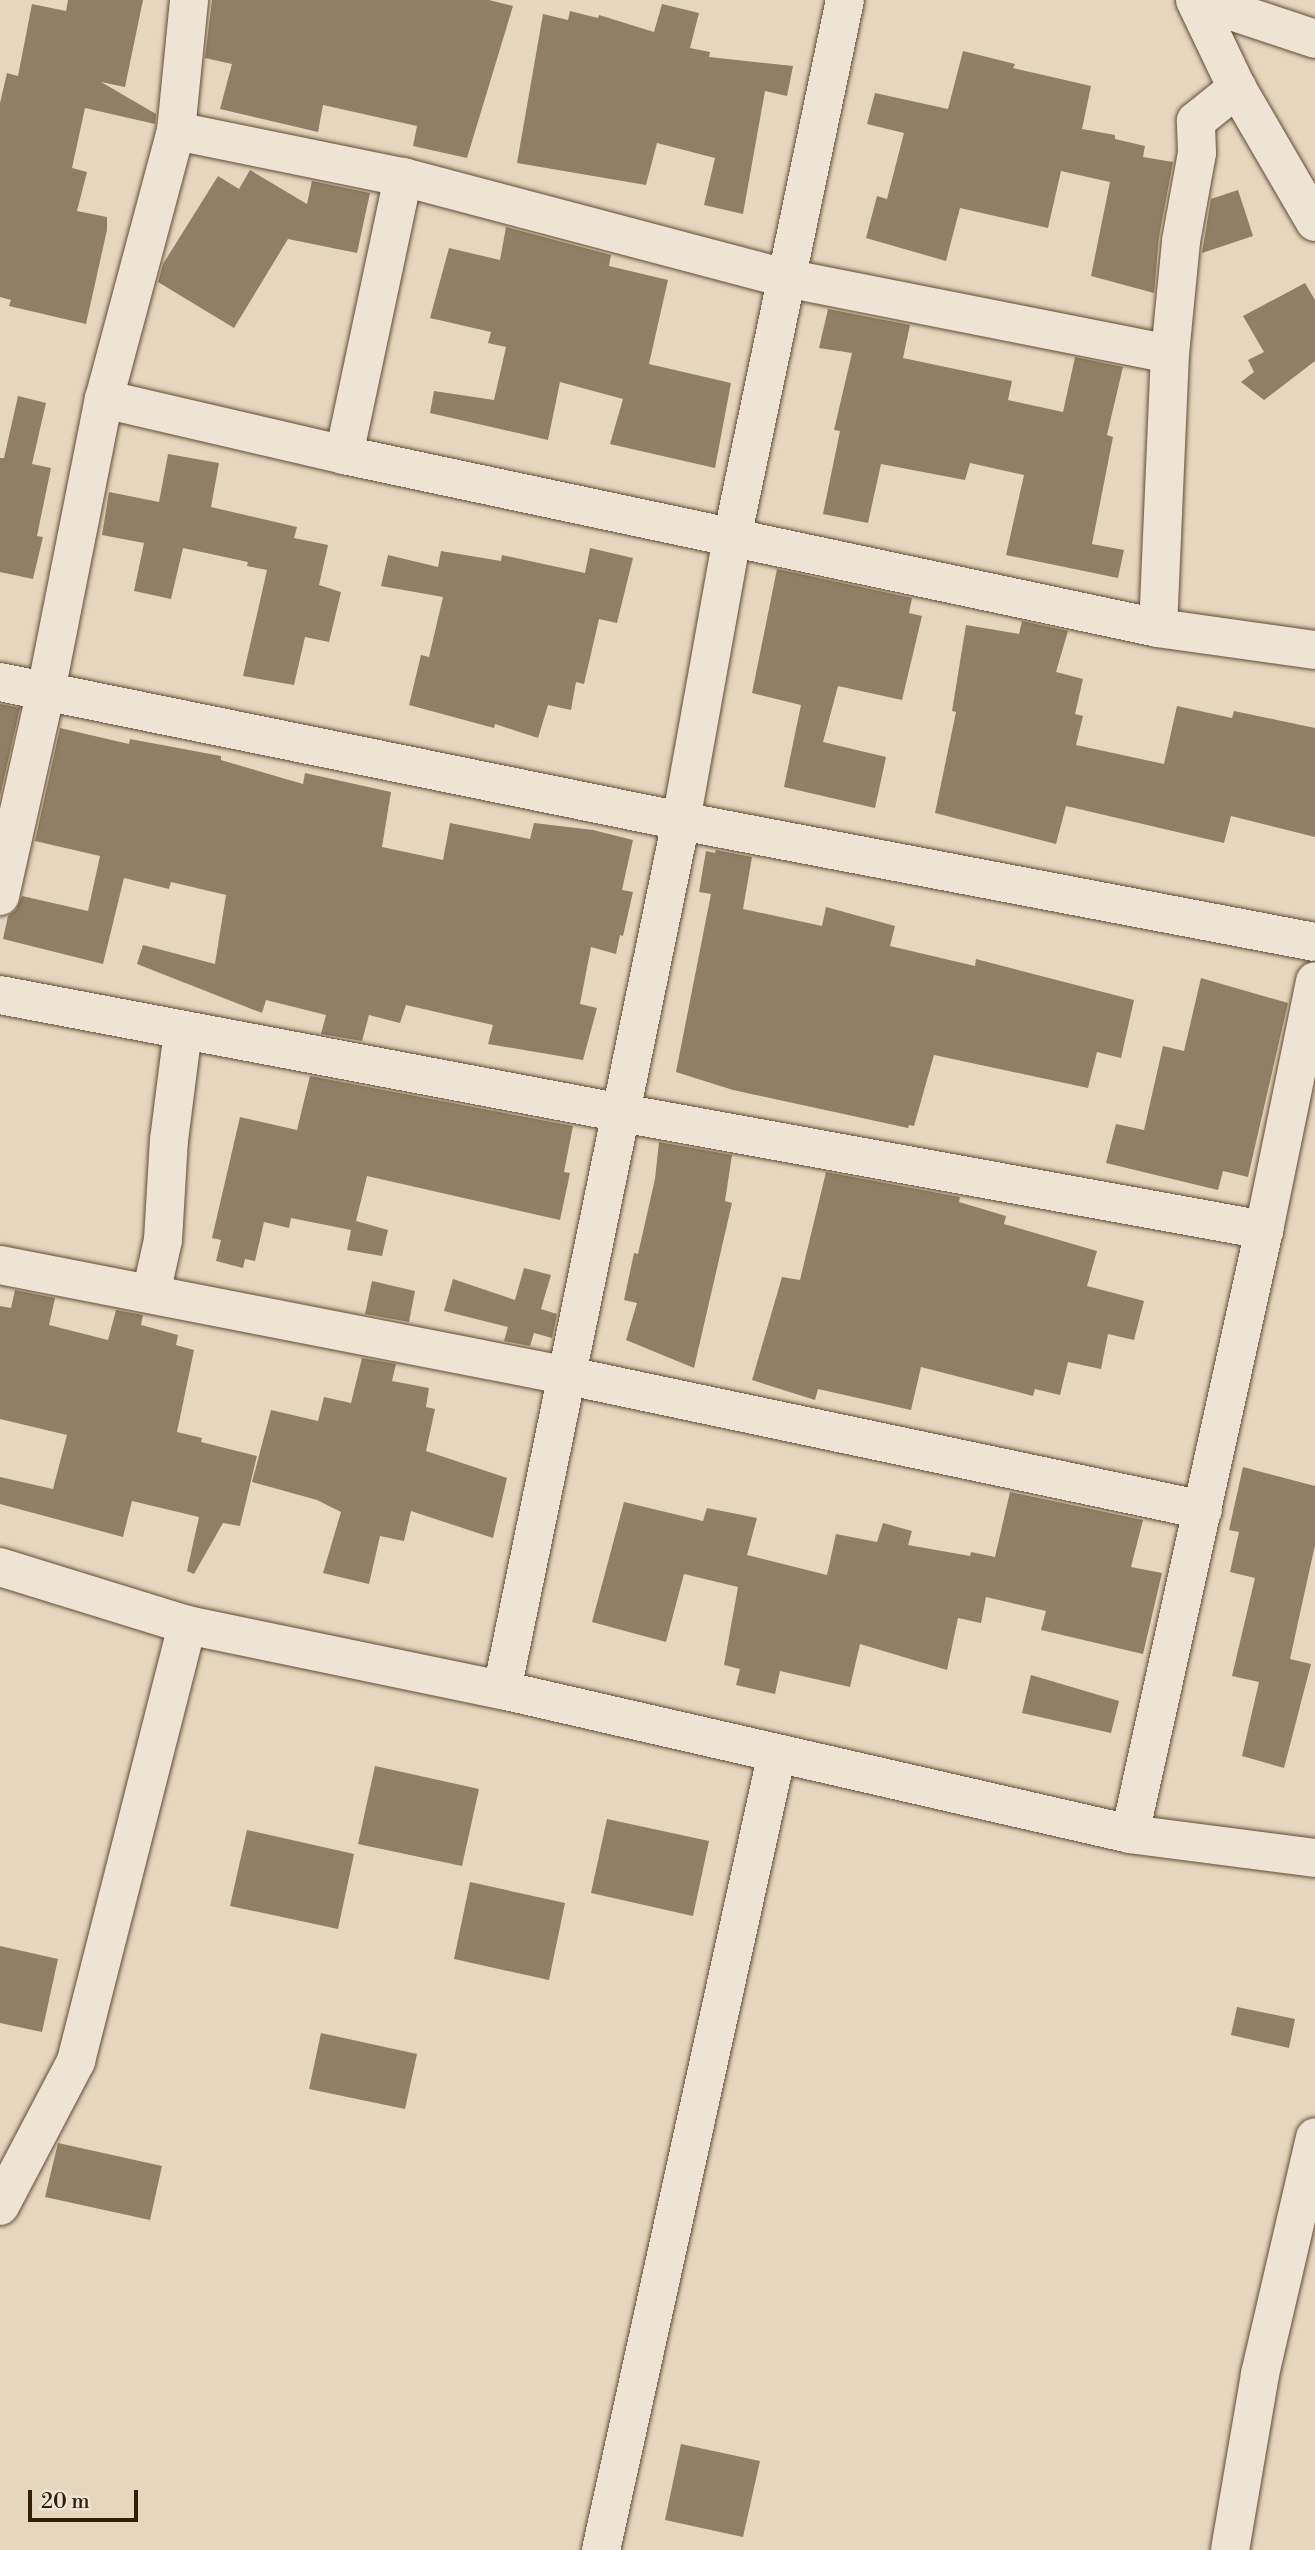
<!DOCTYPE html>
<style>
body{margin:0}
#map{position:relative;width:1315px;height:2550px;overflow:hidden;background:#e5d6be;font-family:"Libre Bodoni",serif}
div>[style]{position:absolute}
.building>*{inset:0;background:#907f65}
.roads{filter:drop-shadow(0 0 2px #604e32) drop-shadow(0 0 2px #604e32)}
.minor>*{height:38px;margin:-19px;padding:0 19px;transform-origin:19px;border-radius:19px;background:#eee4d5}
span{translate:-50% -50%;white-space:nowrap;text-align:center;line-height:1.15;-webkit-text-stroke:6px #eee4d5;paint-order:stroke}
.scale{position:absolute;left:28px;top:2490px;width:110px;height:32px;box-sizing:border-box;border:4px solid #332004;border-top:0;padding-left:9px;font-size:21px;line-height:24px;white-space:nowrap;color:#332004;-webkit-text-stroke:5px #eee4d5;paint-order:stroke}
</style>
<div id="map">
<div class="building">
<i style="clip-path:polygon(68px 0,143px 0,125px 87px,101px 82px,156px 114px,155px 124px,85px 108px,72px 168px,87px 172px,77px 211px,107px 217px,107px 230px,86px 324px,9px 306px,11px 300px,0 297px,0 103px,7px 73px,18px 76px,32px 4px,66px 11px)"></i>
<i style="clip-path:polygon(212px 0,489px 0,513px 6px,467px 158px,413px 146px,417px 126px,323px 105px,318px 132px,220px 109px,232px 64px,205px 58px)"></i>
<i style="clip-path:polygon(662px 4px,699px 13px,690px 48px,710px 52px,709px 57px,793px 66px,787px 96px,765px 91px,743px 214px,704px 205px,715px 158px,657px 143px,646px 185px,517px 163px,543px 14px,568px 20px,570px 11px,598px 18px,599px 15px,654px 32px)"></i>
<i style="clip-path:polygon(963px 51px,1015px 64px,1013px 68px,1091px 86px,1082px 129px,1115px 135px,1115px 139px,1145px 146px,1143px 157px,1173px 162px,1159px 237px,1154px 293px,1091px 276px,1110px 182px,1061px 171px,1048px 228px,960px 208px,946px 261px,866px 238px,877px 196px,887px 199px,904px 133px,867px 124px,875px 93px,948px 109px)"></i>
<i style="clip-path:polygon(250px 170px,307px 204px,312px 181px,370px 193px,357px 253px,288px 239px,234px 328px,158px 282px,163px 264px,218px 176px,239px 189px)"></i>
<i style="clip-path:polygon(1238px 190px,1253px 236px,1202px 253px,1211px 199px)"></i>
<i style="clip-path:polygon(506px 227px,611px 255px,609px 266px,668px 280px,649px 364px,731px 383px,715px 468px,610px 444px,623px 399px,560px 382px,548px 440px,430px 413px,434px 391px,494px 400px,506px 347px,488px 343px,491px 332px,430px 318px,449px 248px,500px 260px)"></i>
<i style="clip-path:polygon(1305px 283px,1315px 300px,1315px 361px,1264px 400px,1241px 382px,1254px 372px,1248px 360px,1264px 352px,1243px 316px)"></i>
<i style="clip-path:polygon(828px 309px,910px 325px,903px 358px,1012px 381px,1008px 400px,1063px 412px,1075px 357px,1123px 367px,1107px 435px,1113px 437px,1092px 544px,1124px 550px,1118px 578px,1006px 555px,1024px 475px,970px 463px,965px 480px,881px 464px,868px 523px,823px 514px,840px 431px,834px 430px,852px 353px,819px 348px)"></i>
<i style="clip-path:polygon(18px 396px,46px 403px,32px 464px,51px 468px,37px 536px,43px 537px,33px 579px,0 572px,0 458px,4px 458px)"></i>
<i style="clip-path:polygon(168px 454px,219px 463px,211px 507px,297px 527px,294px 538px,328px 545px,319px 585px,341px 592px,329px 642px,305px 637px,294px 685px,243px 676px,267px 570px,247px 566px,248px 562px,183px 548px,171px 599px,134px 591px,144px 543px,102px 535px,109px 492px,159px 502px)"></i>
<i style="clip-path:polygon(590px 548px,633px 558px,617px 623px,599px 619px,584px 684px,576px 682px,571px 710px,548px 705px,538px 738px,495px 724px,494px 728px,409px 705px,421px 655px,429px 657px,443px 597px,381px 586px,388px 555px,438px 567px,441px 551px,501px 561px,502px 555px,585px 573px)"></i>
<i style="clip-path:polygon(777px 569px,912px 598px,909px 613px,922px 616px,902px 700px,838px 686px,823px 742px,886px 757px,875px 808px,784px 787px,801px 705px,752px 693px)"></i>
<i style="clip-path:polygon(1022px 621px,1068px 631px,1056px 672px,1083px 679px,1075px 714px,1083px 716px,1076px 745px,1164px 764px,1177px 706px,1232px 718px,1234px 711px,1315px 728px,1315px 837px,1231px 816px,1224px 843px,1066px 806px,1056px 844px,935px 813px,956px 712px,952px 711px,966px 625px,1019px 634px)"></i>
<i style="clip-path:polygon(0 704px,20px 708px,0 796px)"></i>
<i style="clip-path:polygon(60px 728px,129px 744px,130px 739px,221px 756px,221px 760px,303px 784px,305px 773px,391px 792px,382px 847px,443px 860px,450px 823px,530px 839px,534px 823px,593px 830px,633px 840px,622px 890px,633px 892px,623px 936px,620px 935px,616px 954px,591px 947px,580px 1004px,597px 1008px,583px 1060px,488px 1044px,493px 1025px,406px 1005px,400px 1023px,369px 1015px,362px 1041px,321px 1034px,326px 1015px,266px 1000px,262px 1013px,137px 964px,143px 945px,215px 964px,226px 895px,171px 882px,169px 889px,124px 878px,103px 964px,3px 939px,8px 916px,16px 910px,22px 896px,88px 911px,100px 856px,35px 841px)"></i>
<i style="clip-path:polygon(716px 850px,752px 857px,743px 909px,822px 926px,826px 907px,895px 926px,890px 946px,975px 966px,976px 959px,1134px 1000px,1121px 1058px,1097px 1052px,1088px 1088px,934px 1055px,914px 1126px,909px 1125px,908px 1128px,733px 1090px,676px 1072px,711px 894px,699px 892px,706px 851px,715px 853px)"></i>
<i style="clip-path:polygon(1201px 978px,1288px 1003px,1248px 1177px,1223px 1171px,1218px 1190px,1106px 1163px,1116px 1124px,1144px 1130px,1163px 1046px,1184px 1051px)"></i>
<i style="clip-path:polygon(310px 1076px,573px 1126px,564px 1172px,570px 1173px,560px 1220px,367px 1176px,356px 1221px,388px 1230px,382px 1256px,347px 1250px,351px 1230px,291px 1218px,289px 1228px,264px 1222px,255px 1261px,245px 1259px,243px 1268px,216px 1261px,221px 1240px,212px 1238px,240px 1117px,297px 1130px)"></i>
<i style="clip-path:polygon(659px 1142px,732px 1155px,725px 1201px,732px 1203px,694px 1368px,626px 1340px,637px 1303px,624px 1300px,634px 1253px,638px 1254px,655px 1179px)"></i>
<i style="clip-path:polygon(826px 1172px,960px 1197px,959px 1202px,1006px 1216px,1004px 1224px,1097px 1251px,1087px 1286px,1144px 1301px,1134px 1340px,1108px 1334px,1101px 1369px,1068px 1362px,1060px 1395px,1035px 1389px,1033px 1396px,921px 1367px,911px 1410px,818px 1389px,815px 1400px,752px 1380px,782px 1277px,800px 1280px)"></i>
<i style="clip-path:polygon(524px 1268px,551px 1275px,541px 1309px,557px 1314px,552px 1338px,534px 1333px,530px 1346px,504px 1341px,508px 1327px,444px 1311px,453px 1279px,515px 1300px)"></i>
<i style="clip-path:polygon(372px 1281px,415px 1291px,409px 1322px,365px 1314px)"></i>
<i style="clip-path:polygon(15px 1290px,55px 1298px,49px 1325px,108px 1340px,116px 1310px,143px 1315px,141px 1325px,178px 1335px,176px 1345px,194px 1350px,177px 1432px,202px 1438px,201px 1442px,257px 1456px,240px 1526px,223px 1523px,194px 1574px,187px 1571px,199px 1517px,132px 1501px,123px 1537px,0 1504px,0 1477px,53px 1489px,67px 1435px,0 1419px,0 1306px,11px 1308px)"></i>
<i style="clip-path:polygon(362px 1358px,396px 1364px,392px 1381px,429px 1388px,426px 1407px,435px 1409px,426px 1451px,507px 1478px,493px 1538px,411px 1511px,404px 1541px,380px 1536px,369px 1584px,323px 1573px,341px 1512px,317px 1500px,252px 1482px,271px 1410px,318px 1421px,324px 1397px,351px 1403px)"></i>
<i style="clip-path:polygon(1243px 1467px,1315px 1486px,1315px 1545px,1290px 1659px,1311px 1664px,1284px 1768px,1242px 1756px,1259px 1682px,1232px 1676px,1255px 1578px,1230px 1572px,1239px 1532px,1229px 1530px)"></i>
<i style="clip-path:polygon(1010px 1492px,1143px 1520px,1131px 1567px,1162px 1573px,1143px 1654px,1041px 1630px,1046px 1611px,986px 1597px,981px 1623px,958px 1618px,947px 1670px,860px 1644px,850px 1687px,780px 1671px,775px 1694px,736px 1685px,740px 1669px,724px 1665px,738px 1587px,684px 1574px,666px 1642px,592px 1622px,624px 1502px,703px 1521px,707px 1508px,757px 1518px,747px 1555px,827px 1575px,836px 1534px,877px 1542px,883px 1523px,912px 1531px,908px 1545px,970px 1556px,971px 1552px,995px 1557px)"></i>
<i style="clip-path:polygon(1031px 1675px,1119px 1701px,1111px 1733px,1022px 1713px)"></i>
<i style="clip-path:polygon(375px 1766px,479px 1789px,462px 1866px,358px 1844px)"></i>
<i style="clip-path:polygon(607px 1819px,709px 1841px,693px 1916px,591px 1893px)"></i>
<i style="clip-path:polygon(247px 1830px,354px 1854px,338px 1929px,230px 1906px)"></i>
<i style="clip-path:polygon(470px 1882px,565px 1903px,549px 1980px,454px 1959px)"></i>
<i style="clip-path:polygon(0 1946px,58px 1959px,42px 2032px,0 2023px)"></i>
<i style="clip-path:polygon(1237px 2007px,1295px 2019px,1289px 2048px,1231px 2035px)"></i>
<i style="clip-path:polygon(321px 2033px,417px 2054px,405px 2109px,309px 2089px)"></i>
<i style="clip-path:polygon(58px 2143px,162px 2166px,150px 2220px,45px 2197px)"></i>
<i style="clip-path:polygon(681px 2444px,760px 2461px,743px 2537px,665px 2520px)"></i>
</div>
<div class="roads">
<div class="minor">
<i style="left:1195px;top:0;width:98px;rotate:64.5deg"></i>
<i style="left:1237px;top:88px;width:155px;rotate:59.8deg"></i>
<i style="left:1198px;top:0;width:123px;rotate:18.4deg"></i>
<i style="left:176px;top:131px;width:232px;rotate:11.5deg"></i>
<i style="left:403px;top:177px;width:396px;rotate:14.8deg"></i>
<i style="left:786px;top:278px;width:391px;rotate:11.2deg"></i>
<i style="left:104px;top:399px;width:246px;rotate:13.1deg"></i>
<i style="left:344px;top:455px;width:832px;rotate:12deg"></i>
<i style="left:1158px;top:628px;width:159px;rotate:8deg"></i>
<i style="left:344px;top:455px;width:284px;rotate:-78deg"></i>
<i style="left:1158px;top:628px;width:274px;rotate:-87.5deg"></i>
<i style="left:1170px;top:354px;width:114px;rotate:-84.4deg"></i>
<i style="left:1181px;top:241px;width:89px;rotate:-79.7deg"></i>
<i style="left:1197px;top:153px;width:32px;rotate:-92deg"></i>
<i style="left:1196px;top:121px;width:53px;rotate:-38.8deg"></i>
<i style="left:0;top:682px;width:695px;rotate:11.54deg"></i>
<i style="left:681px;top:821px;width:645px;rotate:10.81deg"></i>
<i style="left:0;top:896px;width:210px;rotate:-77.4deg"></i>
<i style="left:46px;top:691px;width:298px;rotate:-78.8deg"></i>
<i style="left:104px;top:399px;width:278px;rotate:-75deg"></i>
<i style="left:176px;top:131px;width:132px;rotate:-84.3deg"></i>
<i style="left:0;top:995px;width:633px;rotate:10.74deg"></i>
<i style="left:622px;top:1113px;width:653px;rotate:10.33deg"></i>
<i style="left:0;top:1265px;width:580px;rotate:11.04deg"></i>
<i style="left:569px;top:1376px;width:648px;rotate:11.93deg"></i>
<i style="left:151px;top:1294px;width:55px;rotate:-77.5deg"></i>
<i style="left:163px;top:1240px;width:100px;rotate:-86.6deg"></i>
<i style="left:169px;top:1140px;width:111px;rotate:-82.7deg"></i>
<i style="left:0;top:1567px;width:196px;rotate:17.2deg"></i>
<i style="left:187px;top:1625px;width:322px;rotate:11.7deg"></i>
<i style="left:502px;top:1690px;width:644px;rotate:12.91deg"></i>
<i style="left:1130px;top:1834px;width:187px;rotate:7.4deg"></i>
<i style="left:502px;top:1690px;width:887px;rotate:-78.36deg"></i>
<i style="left:681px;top:821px;width:288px;rotate:-79.8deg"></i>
<i style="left:732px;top:538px;width:550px;rotate:-78.14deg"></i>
<i style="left:1130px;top:1834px;width:619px;rotate:-77.49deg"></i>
<i style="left:1264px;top:1230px;width:254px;rotate:-78.4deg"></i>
<i style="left:0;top:2206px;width:164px;rotate:-62.3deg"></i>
<i style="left:76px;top:2061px;width:450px;rotate:-75.7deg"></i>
<i style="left:601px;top:2550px;width:816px;rotate:-77.55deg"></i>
<i style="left:1230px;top:2550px;width:179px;rotate:-80.3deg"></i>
<i style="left:1260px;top:2374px;width:243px;rotate:-76.9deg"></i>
</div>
</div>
<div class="scale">20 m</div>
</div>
